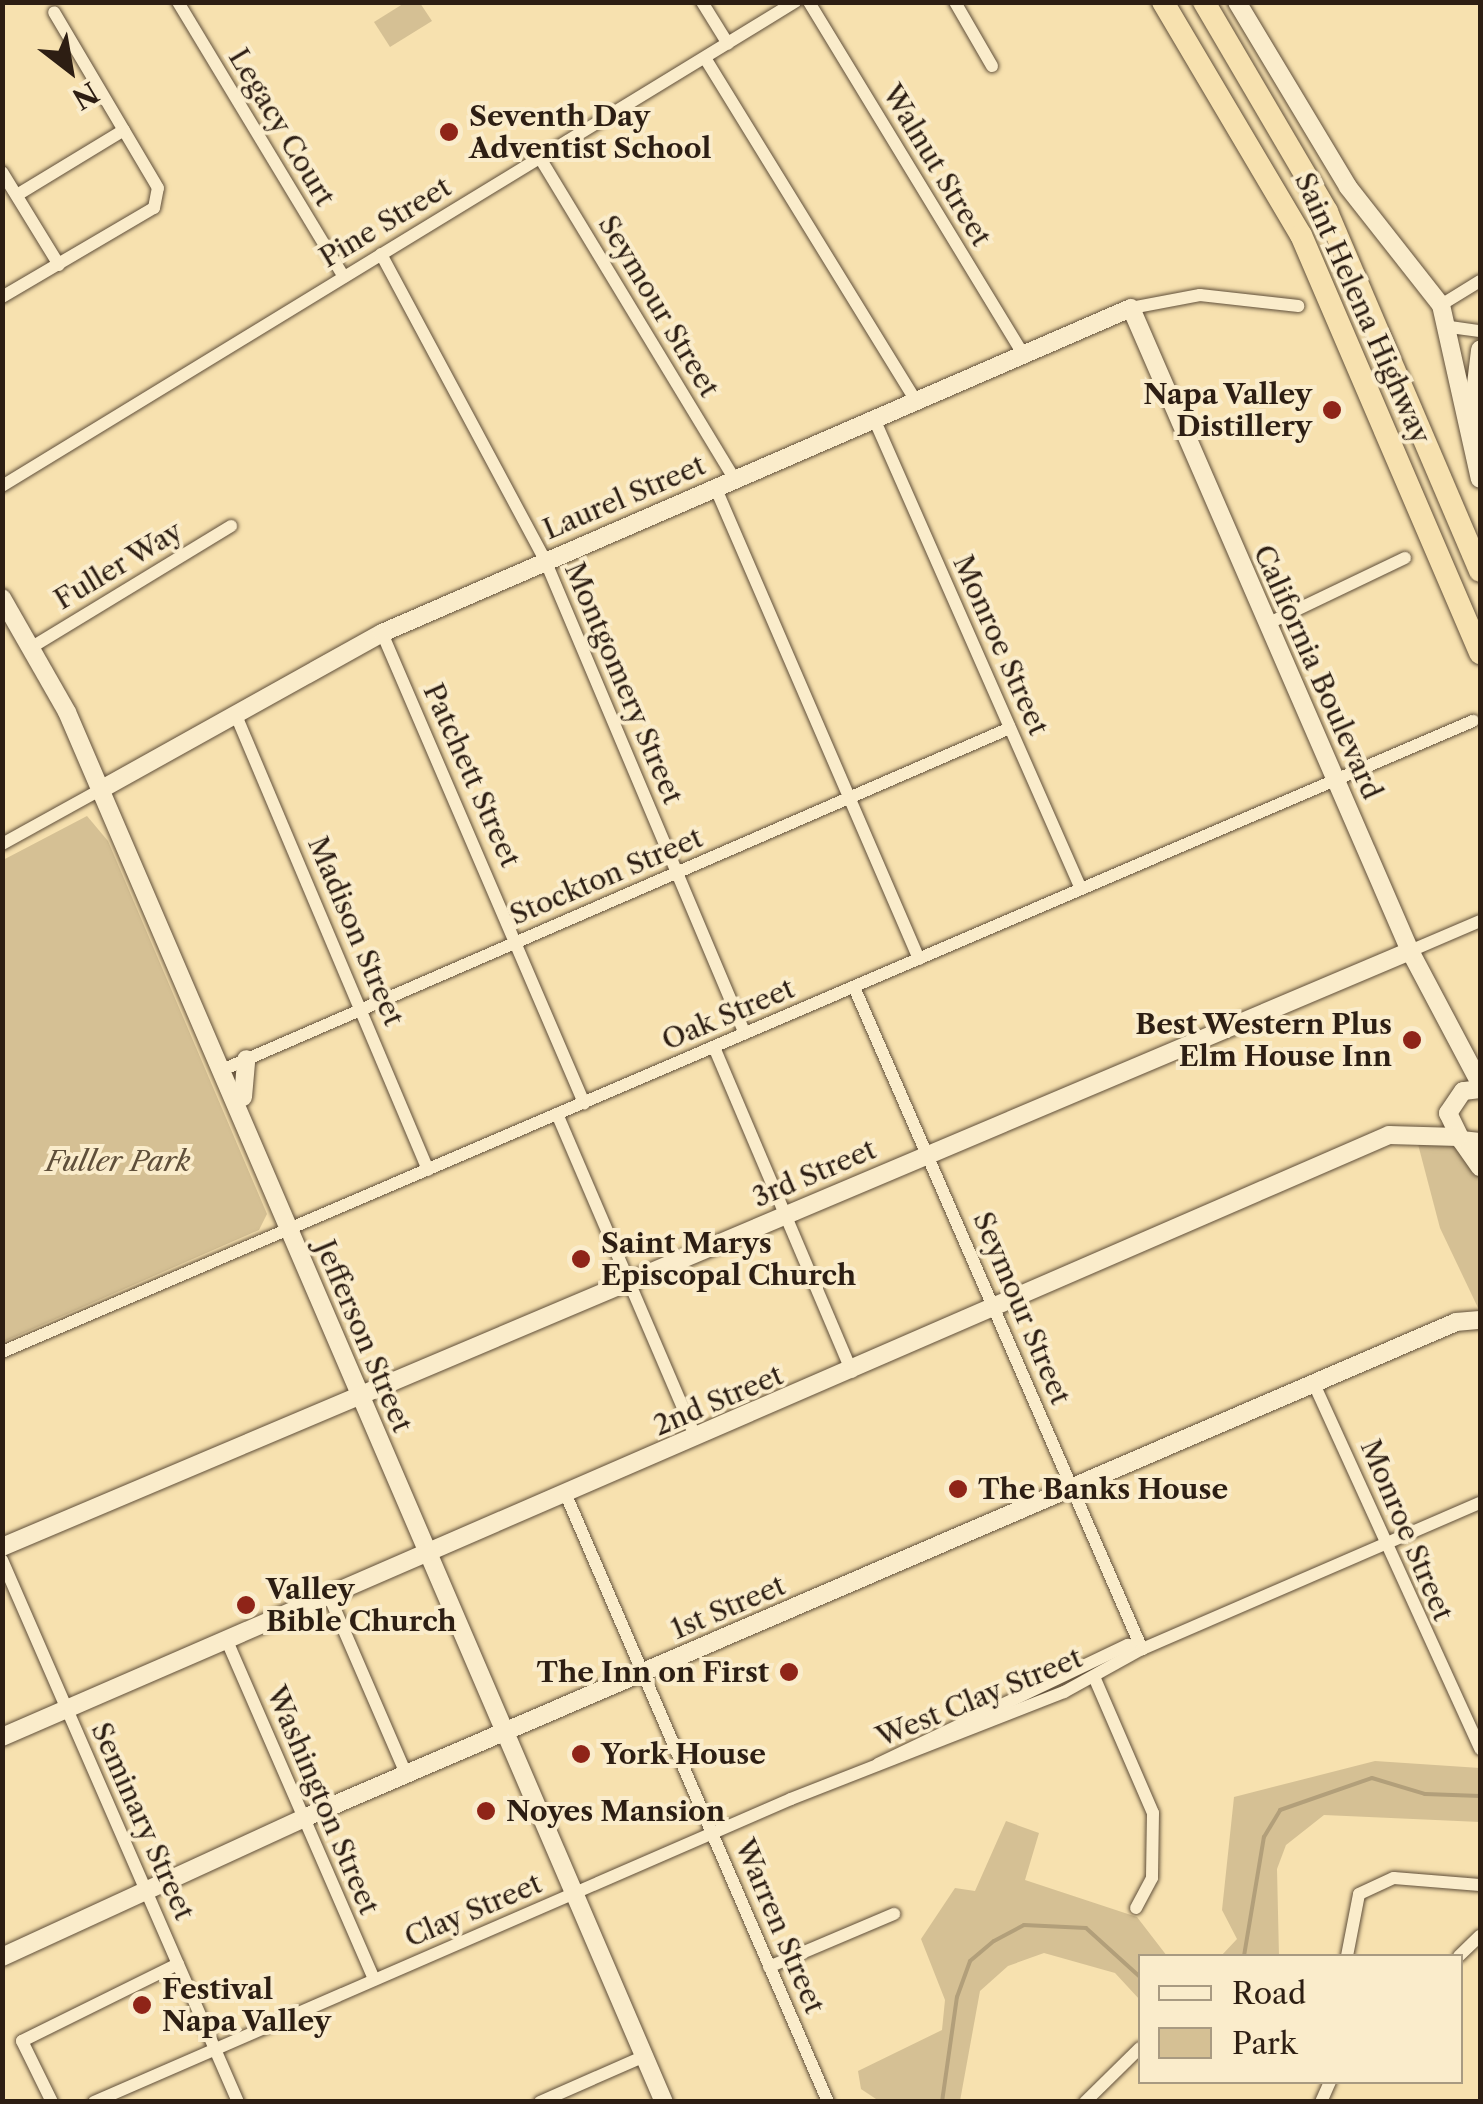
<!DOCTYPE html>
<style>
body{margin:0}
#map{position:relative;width:1483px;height:2104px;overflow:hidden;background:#f7e1af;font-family:"Libre Caslon Text",serif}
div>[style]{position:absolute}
.green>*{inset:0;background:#d5c094}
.stream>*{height:4px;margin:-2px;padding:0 2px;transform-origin:2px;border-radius:2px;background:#b29f7a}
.roads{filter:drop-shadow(0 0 2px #604f3a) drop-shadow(0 0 2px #604f3a)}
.street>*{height:12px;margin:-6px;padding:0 6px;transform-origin:6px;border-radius:6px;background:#faeccb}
.secondary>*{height:18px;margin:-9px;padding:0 9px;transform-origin:9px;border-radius:9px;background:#faeccb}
.highway>*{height:22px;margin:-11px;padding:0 11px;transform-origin:11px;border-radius:11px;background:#f7e1af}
.dots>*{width:28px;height:28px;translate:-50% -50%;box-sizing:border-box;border:5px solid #faeccb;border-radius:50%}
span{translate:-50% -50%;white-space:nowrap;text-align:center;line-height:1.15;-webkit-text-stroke:8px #faeccb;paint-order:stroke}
.poi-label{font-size:28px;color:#2d1e13;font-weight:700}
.left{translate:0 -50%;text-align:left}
.right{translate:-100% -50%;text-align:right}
.street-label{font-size:28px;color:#2d1e13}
.park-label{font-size:28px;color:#5f4f3a;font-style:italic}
.frame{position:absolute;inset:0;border:5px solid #2d1e13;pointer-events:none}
.legend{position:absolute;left:1138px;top:1954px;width:325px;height:130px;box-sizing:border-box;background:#faeccb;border:2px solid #a89a81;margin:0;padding:12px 18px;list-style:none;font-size:30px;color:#2d1e13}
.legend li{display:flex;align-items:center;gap:20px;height:50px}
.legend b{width:50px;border:2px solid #a89a81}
.north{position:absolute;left:20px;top:20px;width:100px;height:100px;-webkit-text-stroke:8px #faeccb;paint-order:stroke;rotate:149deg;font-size:28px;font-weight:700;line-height:40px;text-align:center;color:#2d1e13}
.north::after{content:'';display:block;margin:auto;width:35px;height:45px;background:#2d1e13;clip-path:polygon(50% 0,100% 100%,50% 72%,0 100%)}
</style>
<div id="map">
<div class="green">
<i style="clip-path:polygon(406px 2px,420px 3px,432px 21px,390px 47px,374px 22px)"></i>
<i style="clip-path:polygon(87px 816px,108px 841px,267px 1214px,259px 1230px,3px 1342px,3px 860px)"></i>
<i style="clip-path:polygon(1414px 1129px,1458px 1137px,1480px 1167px,1480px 1312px,1440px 1228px)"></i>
<i style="clip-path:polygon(1375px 1761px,1480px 1768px,1480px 1822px,1324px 1815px,1286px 1845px,1277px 1869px,1279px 1956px,1221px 1956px,1237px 1939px,1222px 1910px,1234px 1797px)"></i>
<i style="clip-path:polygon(1006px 1821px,1039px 1833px,1025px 1880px,1137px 1917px,1167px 1956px,1140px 1956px,1140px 2000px,1115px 1973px,1044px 1953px,1008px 1966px,980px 1991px,960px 2101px,879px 2101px,861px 2089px,858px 2071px,942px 2030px,945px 2000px,921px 1939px,955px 1888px,975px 1891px)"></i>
</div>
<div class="stream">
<i style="left:1244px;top:1956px;width:121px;rotate:-80.5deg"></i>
<i style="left:1264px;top:1837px;width:31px;rotate:-59deg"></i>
<i style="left:1280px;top:1810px;width:97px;rotate:-19.2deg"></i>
<i style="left:1372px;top:1778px;width:55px;rotate:16.8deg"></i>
<i style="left:1425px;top:1794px;width:55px;rotate:2.1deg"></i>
<i style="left:942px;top:2102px;width:106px;rotate:-81.9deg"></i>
<i style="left:957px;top:1997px;width:38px;rotate:-70deg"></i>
<i style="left:970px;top:1961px;width:31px;rotate:-40deg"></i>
<i style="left:994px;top:1941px;width:34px;rotate:-28deg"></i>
<i style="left:1024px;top:1925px;width:62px;rotate:2.8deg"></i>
<i style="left:1086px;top:1928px;width:73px;rotate:42.2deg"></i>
</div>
<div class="roads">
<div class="street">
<i style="left:178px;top:2px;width:321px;rotate:58.9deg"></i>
<i style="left:702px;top:2px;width:49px;rotate:58.2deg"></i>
<i style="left:809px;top:2px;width:411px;rotate:58.7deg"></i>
<i style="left:955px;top:2px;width:74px;rotate:60deg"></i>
<i style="left:705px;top:58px;width:404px;rotate:58.4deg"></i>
<i style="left:540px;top:158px;width:378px;rotate:58.8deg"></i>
<i style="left:2px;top:172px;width:109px;rotate:58.5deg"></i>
<i style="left:17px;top:195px;width:125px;rotate:-31.3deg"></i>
<i style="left:381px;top:254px;width:347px;rotate:61.8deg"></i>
<i style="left:545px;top:560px;width:514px;rotate:67.12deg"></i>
<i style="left:2px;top:297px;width:176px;rotate:-30.4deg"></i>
<i style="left:154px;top:208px;width:20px;rotate:-79deg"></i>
<i style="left:158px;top:188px;width:204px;rotate:-120.6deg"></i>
<i style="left:1441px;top:305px;width:46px;rotate:-31.6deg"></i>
<i style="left:1131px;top:308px;width:70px;rotate:-10.7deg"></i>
<i style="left:1200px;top:295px;width:99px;rotate:6.4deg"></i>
<i style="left:1450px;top:327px;width:30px;rotate:8deg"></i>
<i style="left:875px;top:421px;width:511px;rotate:66.24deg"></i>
<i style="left:2px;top:486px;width:929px;rotate:-31.4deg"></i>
<i style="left:716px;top:489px;width:512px;rotate:66.64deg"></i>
<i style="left:1267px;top:624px;width:153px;rotate:-25.6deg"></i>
<i style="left:382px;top:633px;width:512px;rotate:66.74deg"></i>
<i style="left:32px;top:647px;width:233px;rotate:-31.3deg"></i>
<i style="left:235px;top:713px;width:496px;rotate:67.1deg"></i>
<i style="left:2px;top:844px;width:112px;rotate:-28.9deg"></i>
<i style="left:1410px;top:951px;width:76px;rotate:-23.2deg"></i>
<i style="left:854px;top:987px;width:722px;rotate:66.49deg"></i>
<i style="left:714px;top:1047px;width:353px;rotate:67deg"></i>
<i style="left:222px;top:1070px;width:859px;rotate:-23.46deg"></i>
<i style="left:557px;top:1114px;width:353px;rotate:66.8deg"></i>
<i style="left:2px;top:1352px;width:1601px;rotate:-23.22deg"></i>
<i style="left:1314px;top:1384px;width:401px;rotate:65.5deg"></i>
<i style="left:566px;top:1495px;width:661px;rotate:66.65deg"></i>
<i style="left:2px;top:1560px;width:591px;rotate:66.47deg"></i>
<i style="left:330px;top:1598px;width:194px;rotate:66.6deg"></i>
<i style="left:227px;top:1641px;width:369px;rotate:66.5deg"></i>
<i style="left:1095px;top:1679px;width:146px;rotate:66.6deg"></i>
<i style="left:1153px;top:1813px;width:65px;rotate:90.9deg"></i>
<i style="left:1152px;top:1878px;width:34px;rotate:118deg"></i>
<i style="left:878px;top:1764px;width:277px;rotate:-25.5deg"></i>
<i style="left:1128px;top:1645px;width:15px;rotate:16deg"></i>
<i style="left:1347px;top:1956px;width:63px;rotate:-79deg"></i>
<i style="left:1359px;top:1894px;width:38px;rotate:-25deg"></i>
<i style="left:1394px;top:1878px;width:86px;rotate:4.7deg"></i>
<i style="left:1459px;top:1956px;width:29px;rotate:-44deg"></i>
<i style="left:769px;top:1967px;width:136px;rotate:-23deg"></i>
<i style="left:52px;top:2102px;width:68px;rotate:-116.2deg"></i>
<i style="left:22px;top:2041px;width:174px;rotate:-26.3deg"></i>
<i style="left:94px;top:2102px;width:760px;rotate:-23.5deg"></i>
<i style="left:791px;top:1799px;width:293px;rotate:-21.4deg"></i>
<i style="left:1064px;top:1692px;width:89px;rotate:-28.9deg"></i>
<i style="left:1142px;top:1649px;width:368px;rotate:-23.4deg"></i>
<i style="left:540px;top:2102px;width:115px;rotate:-23.7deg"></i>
<i style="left:1085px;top:2102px;width:77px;rotate:-44.5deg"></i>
<i style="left:1321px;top:2102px;width:22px;rotate:-66deg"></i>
</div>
<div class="secondary">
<i style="left:1237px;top:2px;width:216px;rotate:59deg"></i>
<i style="left:1348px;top:187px;width:150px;rotate:51.8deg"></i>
<i style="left:1441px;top:305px;width:178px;rotate:77.4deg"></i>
<i style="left:1471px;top:426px;width:77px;rotate:-83.2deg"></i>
<i style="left:2px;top:598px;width:131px;rotate:60.3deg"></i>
<i style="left:67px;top:712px;width:1513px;rotate:66.76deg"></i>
<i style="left:100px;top:790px;width:323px;rotate:-29.1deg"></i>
<i style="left:382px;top:633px;width:816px;rotate:-23.46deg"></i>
<i style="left:1131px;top:308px;width:701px;rotate:66.54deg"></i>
<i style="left:1410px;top:951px;width:149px;rotate:62.1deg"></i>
<i style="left:1480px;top:1089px;width:17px;rotate:173deg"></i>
<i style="left:1463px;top:1091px;width:27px;rotate:124deg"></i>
<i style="left:1448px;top:1113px;width:30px;rotate:64deg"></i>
<i style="left:1461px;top:1140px;width:19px;rotate:6deg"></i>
<i style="left:243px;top:1097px;width:38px;rotate:-85deg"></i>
<i style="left:1461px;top:1140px;width:33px;rotate:55deg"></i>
<i style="left:2px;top:1547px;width:1529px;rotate:-22.94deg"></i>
<i style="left:2px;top:1737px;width:1512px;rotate:-23.46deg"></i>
<i style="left:1389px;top:1135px;width:69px;rotate:1.7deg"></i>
<i style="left:2px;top:1957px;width:332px;rotate:-24.7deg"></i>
<i style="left:304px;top:1818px;width:1254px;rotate:-23.29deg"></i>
<i style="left:1456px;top:1322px;width:24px;rotate:-5deg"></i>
</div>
<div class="highway">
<i style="left:1163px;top:2px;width:271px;rotate:59.4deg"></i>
<i style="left:1301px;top:235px;width:455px;rotate:66.8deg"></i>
<i style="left:1204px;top:2px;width:243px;rotate:59.6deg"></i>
<i style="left:1327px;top:212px;width:390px;rotate:66.9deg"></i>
</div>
</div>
<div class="dots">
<i style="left:449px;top:132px;background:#8f2418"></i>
<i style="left:1332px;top:410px;background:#8f2418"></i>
<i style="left:1412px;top:1040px;background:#8f2418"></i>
<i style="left:581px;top:1259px;background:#8f2418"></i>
<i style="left:958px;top:1489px;background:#8f2418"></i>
<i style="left:246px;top:1605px;background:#8f2418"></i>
<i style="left:789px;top:1672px;background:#8f2418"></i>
<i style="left:581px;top:1754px;background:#8f2418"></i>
<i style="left:486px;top:1811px;background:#8f2418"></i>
<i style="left:142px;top:2005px;background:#8f2418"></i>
</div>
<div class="poi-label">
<span class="left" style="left:469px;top:132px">Seventh Day<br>Adventist School</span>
<span class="right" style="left:1312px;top:410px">Napa Valley<br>Distillery</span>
<span class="right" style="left:1392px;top:1040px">Best Western Plus<br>Elm House Inn</span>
<span class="left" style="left:601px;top:1259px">Saint Marys<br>Episcopal Church</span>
<span class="left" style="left:978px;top:1489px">The Banks House</span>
<span class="left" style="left:266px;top:1605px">Valley<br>Bible Church</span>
<span class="right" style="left:769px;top:1672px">The Inn on First</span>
<span class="left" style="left:601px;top:1754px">York House</span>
<span class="left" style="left:506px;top:1811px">Noyes Mansion</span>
<span class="left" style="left:162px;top:2005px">Festival<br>Napa Valley</span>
</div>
<div class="street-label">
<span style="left:282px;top:127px;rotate:59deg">Legacy Court</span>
<span style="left:937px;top:165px;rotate:59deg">Walnut Street</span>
<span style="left:385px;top:222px;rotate:-31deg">Pine Street</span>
<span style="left:659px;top:306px;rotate:59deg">Seymour Street</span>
<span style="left:1363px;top:308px;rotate:66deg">Saint Helena Highway</span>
<span style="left:624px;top:497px;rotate:-23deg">Laurel Street</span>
<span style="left:118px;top:565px;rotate:-31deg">Fuller Way</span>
<span style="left:1001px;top:645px;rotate:66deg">Monroe Street</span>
<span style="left:1318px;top:672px;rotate:66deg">California Boulevard</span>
<span style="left:624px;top:683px;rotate:67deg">Montgomery Street</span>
<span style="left:472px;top:775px;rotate:66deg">Patchett Street</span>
<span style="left:606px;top:876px;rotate:-23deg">Stockton Street</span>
<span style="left:356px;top:931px;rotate:67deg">Madison Street</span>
<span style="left:728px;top:1014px;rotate:-23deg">Oak Street</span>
<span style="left:814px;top:1173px;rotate:-23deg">3rd Street</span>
<span style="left:1022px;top:1308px;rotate:67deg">Seymour Street</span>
<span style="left:364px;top:1336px;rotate:67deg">Jefferson Street</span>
<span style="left:718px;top:1400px;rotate:-23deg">2nd Street</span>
<span style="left:1407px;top:1530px;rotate:67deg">Monroe Street</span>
<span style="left:728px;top:1607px;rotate:-23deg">1st Street</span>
<span style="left:979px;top:1697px;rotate:-22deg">West Clay Street</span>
<span style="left:323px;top:1800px;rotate:67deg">Washington Street</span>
<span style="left:143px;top:1821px;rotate:66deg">Seminary Street</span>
<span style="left:473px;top:1910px;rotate:-23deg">Clay Street</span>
<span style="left:780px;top:1926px;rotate:67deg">Warren Street</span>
</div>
<div class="park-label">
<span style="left:118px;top:1161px">Fuller Park</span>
</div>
<div class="frame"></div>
<ul class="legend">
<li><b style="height:12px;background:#faeccb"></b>Road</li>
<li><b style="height:28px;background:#d5c094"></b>Park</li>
</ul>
<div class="north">N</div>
</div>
